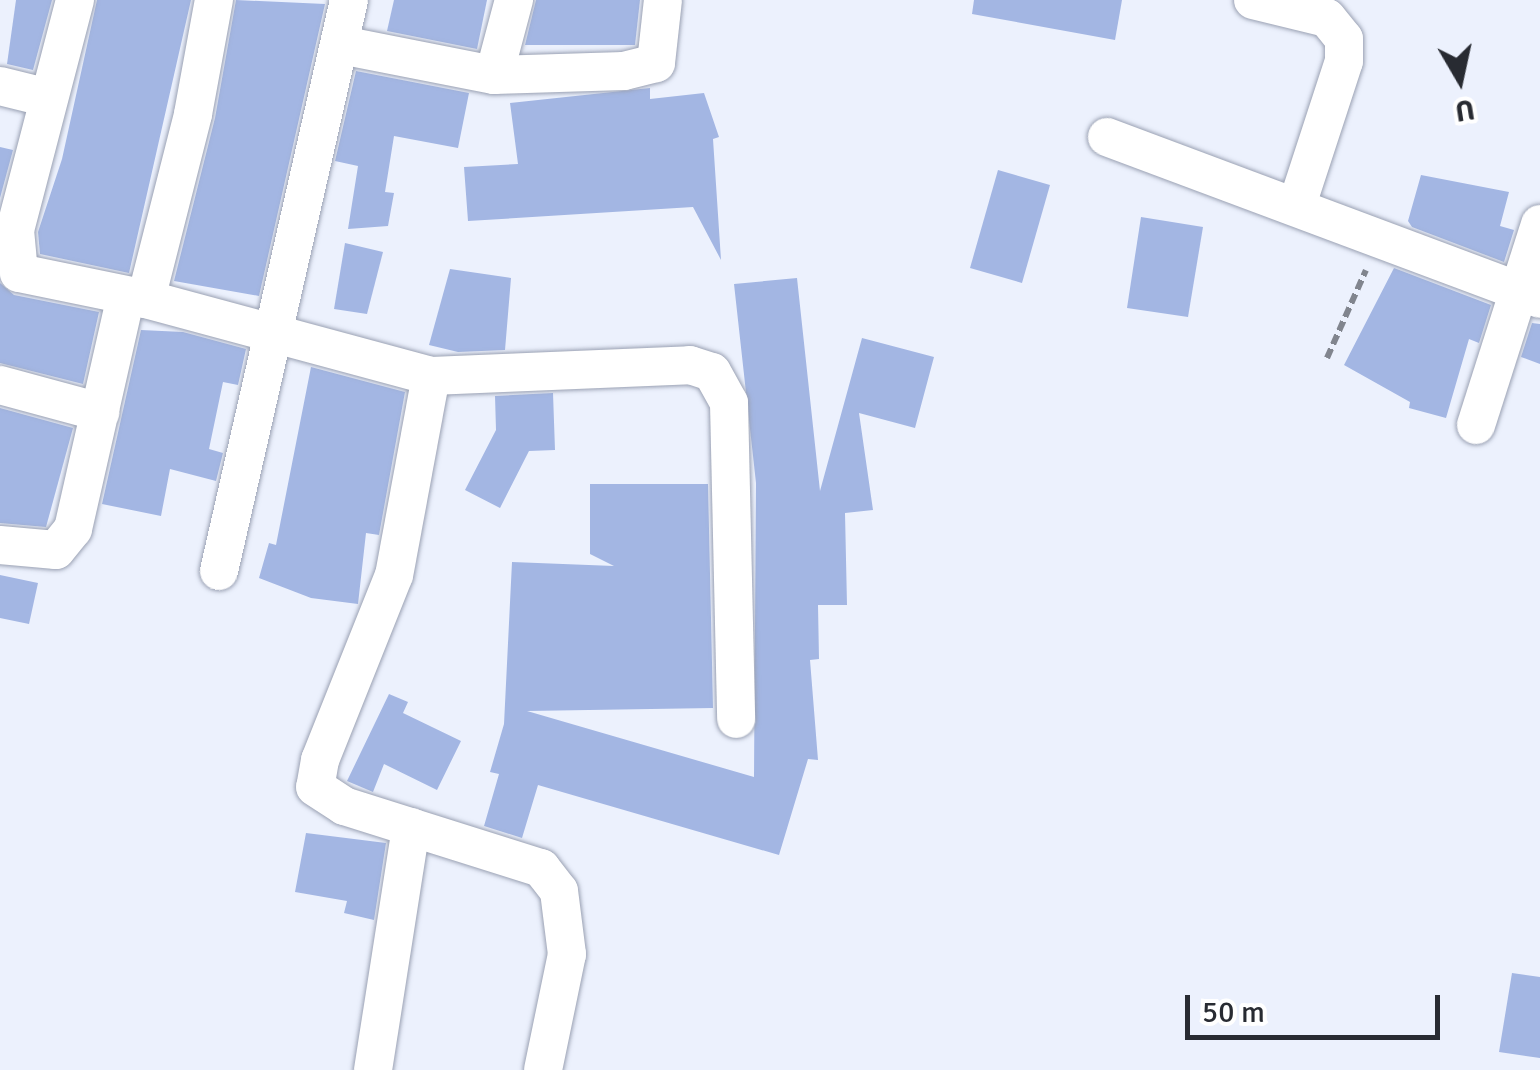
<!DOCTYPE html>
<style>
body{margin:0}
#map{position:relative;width:1540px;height:1070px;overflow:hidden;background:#ecf1fd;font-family:Signika,sans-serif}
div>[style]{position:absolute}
.building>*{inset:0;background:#a3b6e3}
.path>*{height:6px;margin-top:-3px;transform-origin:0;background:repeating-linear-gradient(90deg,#81858e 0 10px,transparent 0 15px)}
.roads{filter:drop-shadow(0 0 2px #9aa1b3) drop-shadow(0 0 2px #9aa1b3)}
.minor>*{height:38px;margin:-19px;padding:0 19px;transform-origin:19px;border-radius:19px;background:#fff}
span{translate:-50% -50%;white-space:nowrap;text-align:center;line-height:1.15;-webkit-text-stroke:8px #fff;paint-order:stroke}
.north{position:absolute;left:1410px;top:30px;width:100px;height:100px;-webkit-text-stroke:8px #fff;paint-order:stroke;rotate:171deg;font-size:28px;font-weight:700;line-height:40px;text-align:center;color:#282b32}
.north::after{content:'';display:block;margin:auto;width:35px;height:45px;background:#282b32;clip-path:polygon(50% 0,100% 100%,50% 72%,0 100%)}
.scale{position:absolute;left:1185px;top:995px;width:255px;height:45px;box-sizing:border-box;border:5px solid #282b32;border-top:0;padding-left:12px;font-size:30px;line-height:35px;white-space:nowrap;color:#282b32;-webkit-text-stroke:8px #fff;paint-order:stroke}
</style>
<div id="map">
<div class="building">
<i style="clip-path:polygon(16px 0,52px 0,33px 70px,7px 64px)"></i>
<i style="clip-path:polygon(97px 0,191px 0,129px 273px,40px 254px,38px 232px,62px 159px)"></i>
<i style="clip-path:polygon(236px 0,325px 4px,259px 296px,174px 281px,215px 118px)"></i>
<i style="clip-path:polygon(394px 0,487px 0,477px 49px,387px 31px)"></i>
<i style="clip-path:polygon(536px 0,640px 0,635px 45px,525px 45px)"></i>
<i style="clip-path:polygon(974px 0,1122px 0,1115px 40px,972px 14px)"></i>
<i style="clip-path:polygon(356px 71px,469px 93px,458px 148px,394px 136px,385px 192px,394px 193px,388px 226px,348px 229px,358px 166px,335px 161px)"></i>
<i style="clip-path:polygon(650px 88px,650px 99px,704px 93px,719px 137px,713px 139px,721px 260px,693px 207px,468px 221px,464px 167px,518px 164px,510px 103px)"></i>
<i style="clip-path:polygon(0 147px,13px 150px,0 198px)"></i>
<i style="clip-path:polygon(998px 170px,1050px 185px,1022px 283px,970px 268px)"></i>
<i style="clip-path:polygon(1421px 175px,1509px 192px,1500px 226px,1514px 230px,1504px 262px,1412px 227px,1408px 221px)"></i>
<i style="clip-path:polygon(1141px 217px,1203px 227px,1188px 317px,1127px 308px)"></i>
<i style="clip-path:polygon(345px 243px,383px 252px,367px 314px,334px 309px)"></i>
<i style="clip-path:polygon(1394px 268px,1491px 305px,1479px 343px,1469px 339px,1446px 418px,1409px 408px,1410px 402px,1344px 365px)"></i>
<i style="clip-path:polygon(450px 269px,511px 278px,505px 350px,458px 352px,429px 345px)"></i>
<i style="clip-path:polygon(797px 278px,820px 491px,862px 338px,934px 357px,915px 428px,859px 413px,873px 510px,845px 513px,847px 605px,818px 605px,819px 659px,810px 660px,818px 760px,808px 759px,779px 855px,538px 785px,522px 838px,484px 826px,499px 774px,490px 772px,504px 724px,512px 562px,614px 566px,590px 554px,590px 484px,708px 484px,713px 708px,527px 711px,754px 777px,756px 483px,734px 284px)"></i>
<i style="clip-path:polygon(0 283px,14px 295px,99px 312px,83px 384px,0 363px)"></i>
<i style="clip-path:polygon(1532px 323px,1540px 324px,1540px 364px,1521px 357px)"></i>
<i style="clip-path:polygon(141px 330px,183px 332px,246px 349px,238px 385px,223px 382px,209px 449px,223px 453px,216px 481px,170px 469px,161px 516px,102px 504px)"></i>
<i style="clip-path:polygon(311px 367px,405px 392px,379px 535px,366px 533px,358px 604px,311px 598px,259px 578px,269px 543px,276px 545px)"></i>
<i style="clip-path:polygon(553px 393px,555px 450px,529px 451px,500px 508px,465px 490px,496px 430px,495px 396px)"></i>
<i style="clip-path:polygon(0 408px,73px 428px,46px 527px,0 523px)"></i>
<i style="clip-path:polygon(0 575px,38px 583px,29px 624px,0 618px)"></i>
<i style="clip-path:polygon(389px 694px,408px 702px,403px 713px,461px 741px,437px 790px,384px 764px,373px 792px,347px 781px)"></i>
<i style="clip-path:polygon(306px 833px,386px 843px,374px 920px,344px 913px,347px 901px,295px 892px)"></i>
<i style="clip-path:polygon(1512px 973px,1540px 977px,1540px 1058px,1499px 1052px)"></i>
</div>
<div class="path">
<i style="left:1327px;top:358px;width:96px;rotate:-66.1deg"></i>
</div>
<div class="roads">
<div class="minor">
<i style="left:75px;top:0;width:238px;rotate:104.6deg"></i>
<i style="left:15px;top:230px;width:43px;rotate:84.7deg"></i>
<i style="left:19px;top:273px;width:130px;rotate:11.6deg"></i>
<i style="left:146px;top:299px;width:295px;rotate:15.1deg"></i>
<i style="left:431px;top:376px;width:259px;rotate:-2.4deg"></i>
<i style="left:690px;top:365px;width:23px;rotate:18deg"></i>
<i style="left:712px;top:372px;width:35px;rotate:61deg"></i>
<i style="left:729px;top:403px;width:316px;rotate:88.7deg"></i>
<i style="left:1253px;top:0;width:76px;rotate:13.7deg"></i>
<i style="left:1327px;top:18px;width:27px;rotate:51deg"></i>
<i style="left:1344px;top:39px;width:22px;rotate:90deg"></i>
<i style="left:1344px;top:61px;width:151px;rotate:108.1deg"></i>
<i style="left:341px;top:45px;width:156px;rotate:11.1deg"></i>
<i style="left:494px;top:75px;width:130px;rotate:-1.8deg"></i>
<i style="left:624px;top:71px;width:33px;rotate:-14deg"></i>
<i style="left:656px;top:63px;width:63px;rotate:-83.7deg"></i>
<i style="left:494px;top:75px;width:78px;rotate:-75.1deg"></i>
<i style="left:0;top:86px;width:50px;rotate:13.8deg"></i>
<i style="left:1107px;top:137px;width:462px;rotate:20.5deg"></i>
<i style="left:146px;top:299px;width:191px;rotate:-75.7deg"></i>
<i style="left:193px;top:114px;width:116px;rotate:-79.6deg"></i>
<i style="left:431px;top:376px;width:202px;rotate:100.5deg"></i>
<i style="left:394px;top:575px;width:199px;rotate:111.8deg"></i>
<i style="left:320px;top:760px;width:27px;rotate:100deg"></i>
<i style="left:315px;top:787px;width:35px;rotate:33deg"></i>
<i style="left:344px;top:806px;width:207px;rotate:17.5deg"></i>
<i style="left:541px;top:868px;width:29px;rotate:52deg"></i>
<i style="left:559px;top:891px;width:64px;rotate:82.8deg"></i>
<i style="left:567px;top:954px;width:118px;rotate:101.7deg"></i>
<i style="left:0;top:385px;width:104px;rotate:15.1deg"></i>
<i style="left:1476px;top:425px;width:211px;rotate:-72.3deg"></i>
<i style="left:0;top:545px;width:56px;rotate:5.1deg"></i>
<i style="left:56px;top:550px;width:27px;rotate:-51deg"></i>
<i style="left:73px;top:529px;width:239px;rotate:-77.2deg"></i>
<i style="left:219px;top:571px;width:586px;rotate:-77.17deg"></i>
<i style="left:373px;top:1070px;width:246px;rotate:-81.1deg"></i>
</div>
</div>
<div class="north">U</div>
<div class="scale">50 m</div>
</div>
